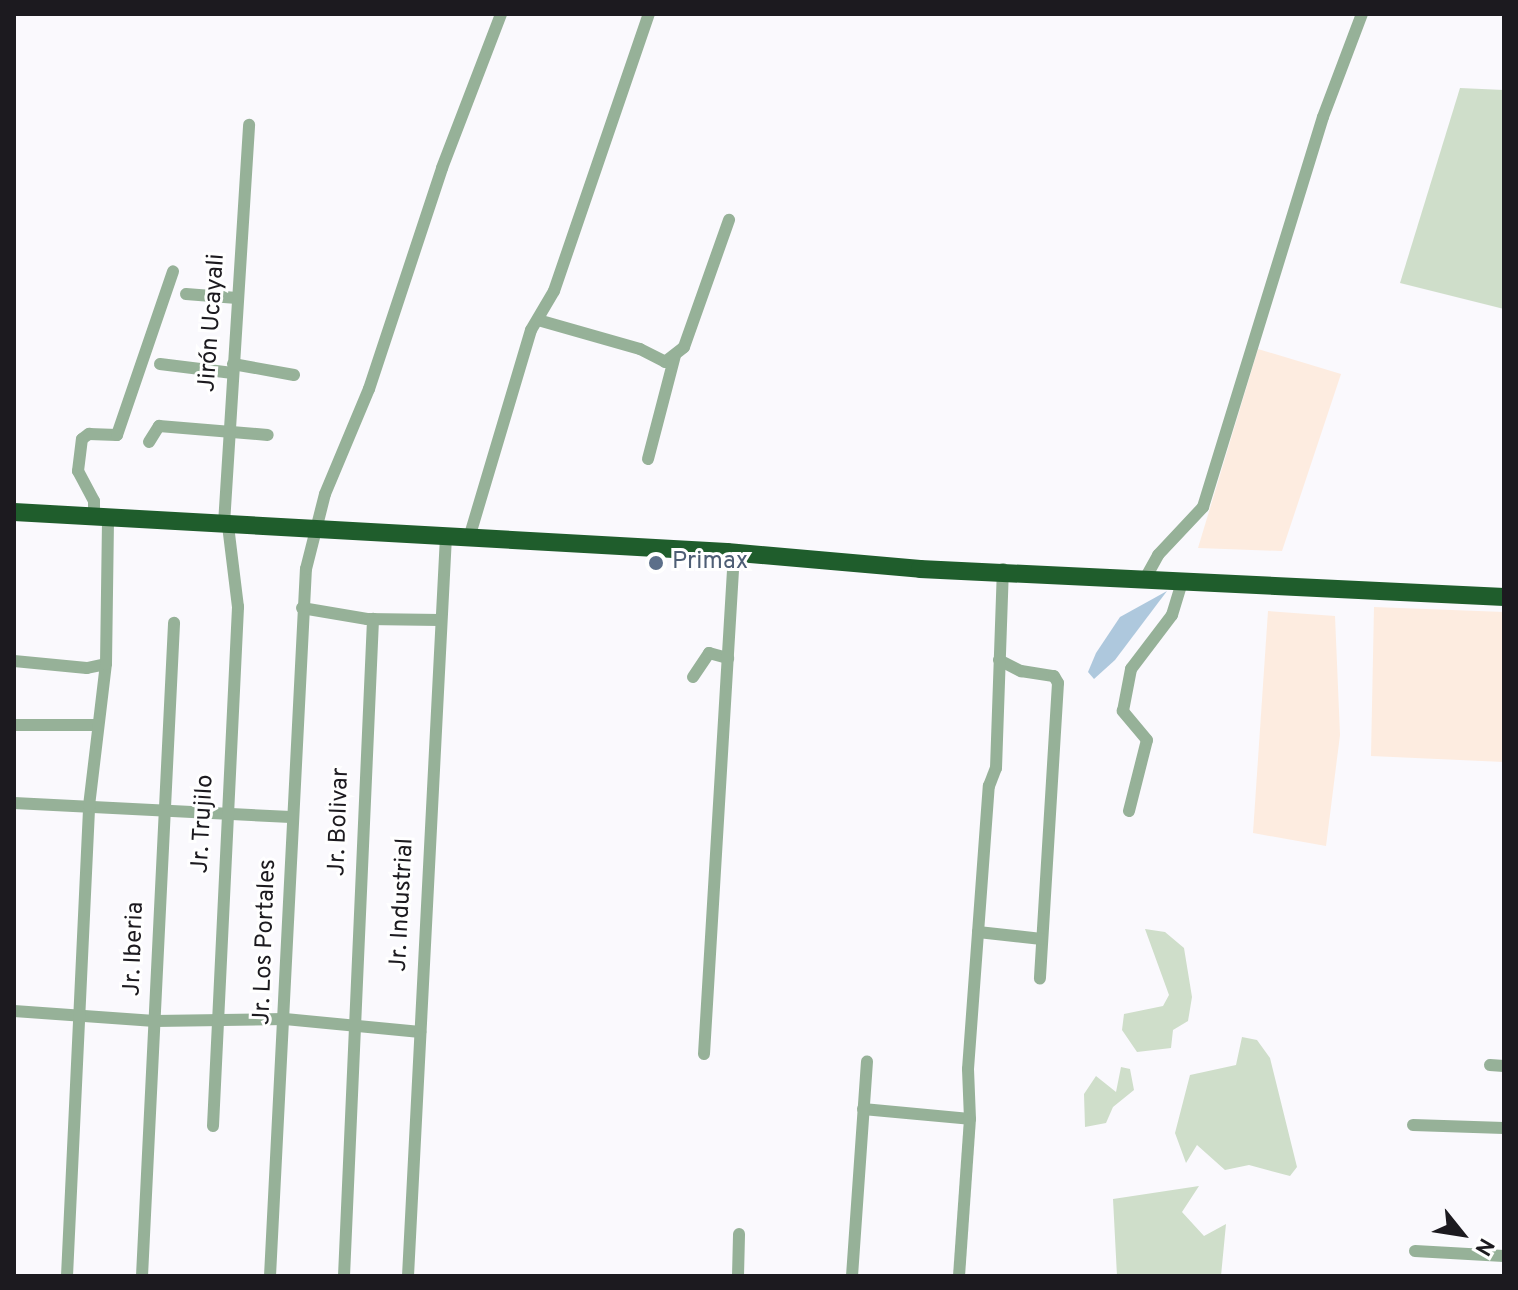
<!DOCTYPE html>
<meta charset="utf-8">
<style>
body{margin:0}
#map{position:relative;width:1518px;height:1290px;overflow:hidden;background:#faf9fd;font-family:Overpass,sans-serif}
div>[style]{position:absolute}
.industrial>*{inset:0;background:#fdece0}
.green>*{inset:0;background:#cfdeca}
.water>*{inset:0;background:#aec8dd}
.minor>*{height:12px;margin:-6px;padding:0 6px;transform-origin:6px;border-radius:6px;background:#96b198}
.highway>*{height:18px;margin:-9px;padding:0 9px;transform-origin:9px;border-radius:9px;background:#1f5d2c}
.dots>*{width:22px;height:22px;translate:-50% -50%;box-sizing:border-box;border:4px solid #fff;border-radius:50%}
span{translate:-50% -50%;white-space:nowrap;text-align:center;line-height:1.15;-webkit-text-stroke:6px #fff;paint-order:stroke}
.street-label{font-size:24px;color:#1c1a1f}
.service-label{font-size:24px;color:#4e5e75}
.left{translate:0 -50%;text-align:left}
.frame{position:absolute;inset:0;border:16px solid #1c1a1f;pointer-events:none}
.north{position:absolute;left:1422px;top:1194px;width:80px;height:80px;-webkit-text-stroke:6px #fff;paint-order:stroke;rotate:120deg;font-size:22px;font-weight:700;line-height:32px;text-align:center;color:#1c1a1f}
.north::after{content:'';display:block;margin:auto;width:28px;height:36px;background:#1c1a1f;clip-path:polygon(50% 0,100% 100%,50% 72%,0 100%)}
</style>
<div id="map">
<div class="industrial">
<i style="clip-path:polygon(1258px 349px,1341px 374px,1282px 551px,1198px 548px)"></i>
<i style="clip-path:polygon(1374px 607px,1504px 612px,1504px 762px,1371px 756px)"></i>
<i style="clip-path:polygon(1268px 611px,1335px 616px,1340px 735px,1326px 846px,1253px 833px)"></i>
</div>
<div class="green">
<i style="clip-path:polygon(1460px 88px,1504px 90px,1504px 309px,1400px 283px)"></i>
<i style="clip-path:polygon(1145px 929px,1165px 932px,1184px 948px,1192px 997px,1188px 1021px,1173px 1030px,1171px 1048px,1137px 1052px,1122px 1030px,1124px 1014px,1163px 1006px,1169px 995px)"></i>
<i style="clip-path:polygon(1242px 1037px,1257px 1040px,1270px 1058px,1297px 1167px,1290px 1176px,1249px 1165px,1225px 1170px,1197px 1145px,1186px 1163px,1175px 1133px,1190px 1075px,1236px 1065px)"></i>
<i style="clip-path:polygon(1121px 1067px,1130px 1069px,1134px 1090px,1113px 1107px,1106px 1123px,1085px 1127px,1084px 1094px,1096px 1076px,1116px 1092px)"></i>
<i style="clip-path:polygon(1199px 1186px,1182px 1212px,1204px 1236px,1226px 1224px,1221px 1276px,1117px 1276px,1113px 1199px)"></i>
</div>
<div class="water">
<i style="clip-path:polygon(1167px 591px,1115px 660px,1094px 679px,1088px 672px,1096px 653px,1120px 617px)"></i>
</div>
<div class="minor">
<i style="left:186px;top:294px;width:51px;rotate:4.5deg"></i>
<i style="left:538px;top:320px;width:106px;rotate:15.9deg"></i>
<i style="left:640px;top:349px;width:28px;rotate:27deg"></i>
<i style="left:665px;top:362px;width:24px;rotate:-38deg"></i>
<i style="left:684px;top:347px;width:135px;rotate:-70.5deg"></i>
<i style="left:160px;top:364px;width:73px;rotate:7.1deg"></i>
<i style="left:233px;top:364px;width:62px;rotate:10.2deg"></i>
<i style="left:149px;top:442px;width:19px;rotate:-58deg"></i>
<i style="left:159px;top:426px;width:109px;rotate:4.7deg"></i>
<i style="left:648px;top:459px;width:107px;rotate:-75.4deg"></i>
<i style="left:94px;top:517px;width:16px;rotate:-90deg"></i>
<i style="left:94px;top:501px;width:34px;rotate:-118deg"></i>
<i style="left:78px;top:471px;width:32px;rotate:-83deg"></i>
<i style="left:82px;top:439px;width:9px;rotate:-36deg"></i>
<i style="left:89px;top:434px;width:28px;rotate:2deg"></i>
<i style="left:117px;top:435px;width:173px;rotate:-71.1deg"></i>
<i style="left:224px;top:524px;width:400px;rotate:-86.4deg"></i>
<i style="left:469px;top:538px;width:217px;rotate:-73.4deg"></i>
<i style="left:531px;top:330px;width:45px;rotate:-59.5deg"></i>
<i style="left:554px;top:291px;width:293px;rotate:-71.1deg"></i>
<i style="left:1146px;top:577px;width:25px;rotate:-61deg"></i>
<i style="left:1158px;top:555px;width:66px;rotate:-46.8deg"></i>
<i style="left:1203px;top:507px;width:408px;rotate:-72.9deg"></i>
<i style="left:1323px;top:117px;width:110px;rotate:-69.3deg"></i>
<i style="left:302px;top:608px;width:66px;rotate:9.6deg"></i>
<i style="left:367px;top:619px;width:73px;rotate:0.8deg"></i>
<i style="left:999px;top:660px;width:25px;rotate:27deg"></i>
<i style="left:1021px;top:671px;width:33px;rotate:9deg"></i>
<i style="left:1054px;top:676px;width:8px;rotate:60deg"></i>
<i style="left:1058px;top:683px;width:296px;rotate:93.5deg"></i>
<i style="left:14px;top:661px;width:73px;rotate:5.5deg"></i>
<i style="left:87px;top:668px;width:19px;rotate:-12deg"></i>
<i style="left:693px;top:677px;width:29px;rotate:-56deg"></i>
<i style="left:709px;top:653px;width:20px;rotate:15deg"></i>
<i style="left:14px;top:725px;width:83px"></i>
<i style="left:14px;top:803px;width:277px;rotate:2.9deg"></i>
<i style="left:1129px;top:811px;width:73px;rotate:-75.8deg"></i>
<i style="left:1147px;top:740px;width:38px;rotate:-130deg"></i>
<i style="left:1123px;top:711px;width:43px;rotate:-79.2deg"></i>
<i style="left:1131px;top:669px;width:68px;rotate:-52.8deg"></i>
<i style="left:1172px;top:615px;width:37px;rotate:-73deg"></i>
<i style="left:978px;top:932px;width:64px;rotate:6.2deg"></i>
<i style="left:14px;top:1011px;width:141px;rotate:4.1deg"></i>
<i style="left:155px;top:1021px;width:130px;rotate:-0.9deg"></i>
<i style="left:285px;top:1019px;width:136px;rotate:5.5deg"></i>
<i style="left:704px;top:1054px;width:502px;rotate:-86.57deg"></i>
<i style="left:1490px;top:1065px;width:14px;rotate:4deg"></i>
<i style="left:863px;top:1109px;width:107px;rotate:5.3deg"></i>
<i style="left:970px;top:1119px;width:50px;rotate:-92.3deg"></i>
<i style="left:968px;top:1069px;width:284px;rotate:-85.8deg"></i>
<i style="left:989px;top:786px;width:19px;rotate:-69deg"></i>
<i style="left:996px;top:768px;width:199px;rotate:-88deg"></i>
<i style="left:1413px;top:1125px;width:91px;rotate:1.9deg"></i>
<i style="left:213px;top:1126px;width:520px;rotate:-87.24deg"></i>
<i style="left:238px;top:607px;width:83px;rotate:-97deg"></i>
<i style="left:1415px;top:1251px;width:89px;rotate:3.2deg"></i>
<i style="left:67px;top:1276px;width:471px;rotate:-87.3deg"></i>
<i style="left:89px;top:806px;width:143px;rotate:-83.2deg"></i>
<i style="left:106px;top:664px;width:146px;rotate:-89.2deg"></i>
<i style="left:142px;top:1276px;width:654px;rotate:-87.19deg"></i>
<i style="left:270px;top:1276px;width:708px;rotate:-87.09deg"></i>
<i style="left:306px;top:569px;width:77px;rotate:-75.8deg"></i>
<i style="left:325px;top:494px;width:114px;rotate:-67.3deg"></i>
<i style="left:369px;top:389px;width:233px;rotate:-71.7deg"></i>
<i style="left:442px;top:168px;width:165px;rotate:-69deg"></i>
<i style="left:344px;top:1276px;width:658px;rotate:-87.47deg"></i>
<i style="left:408px;top:1276px;width:740px;rotate:-87.06deg"></i>
<i style="left:738px;top:1276px;width:42px;rotate:-88.6deg"></i>
<i style="left:852px;top:1276px;width:215px;rotate:-86deg"></i>
<i style="left:959px;top:1276px;width:157px;rotate:-86deg"></i>
</div>
<div class="highway">
<i style="left:14px;top:512px;width:714px;rotate:3.21deg"></i>
<i style="left:727px;top:552px;width:194px;rotate:5deg"></i>
<i style="left:920px;top:569px;width:585px;rotate:2.74deg"></i>
</div>
<div class="dots">
<i style="left:656px;top:563px;background:#5c6f8a"></i>
</div>
<div class="street-label">
<span style="left:213px;top:323px;rotate:-86deg">Jirón Ucayali</span>
<span style="left:340px;top:822px;rotate:-88deg">Jr. Bolivar</span>
<span style="left:204px;top:824px;rotate:-87deg">Jr. Trujilo</span>
<span style="left:403px;top:905px;rotate:-87deg">Jr. Industrial</span>
<span style="left:266px;top:942px;rotate:-88deg">Jr. Los Portales</span>
<span style="left:135px;top:949px;rotate:-88deg">Jr. Iberia</span>
</div>
<div class="service-label">
<span class="left" style="left:672px;top:563px">Primax</span>
</div>
<div class="frame"></div>
<div class="north">N</div>
</div>
